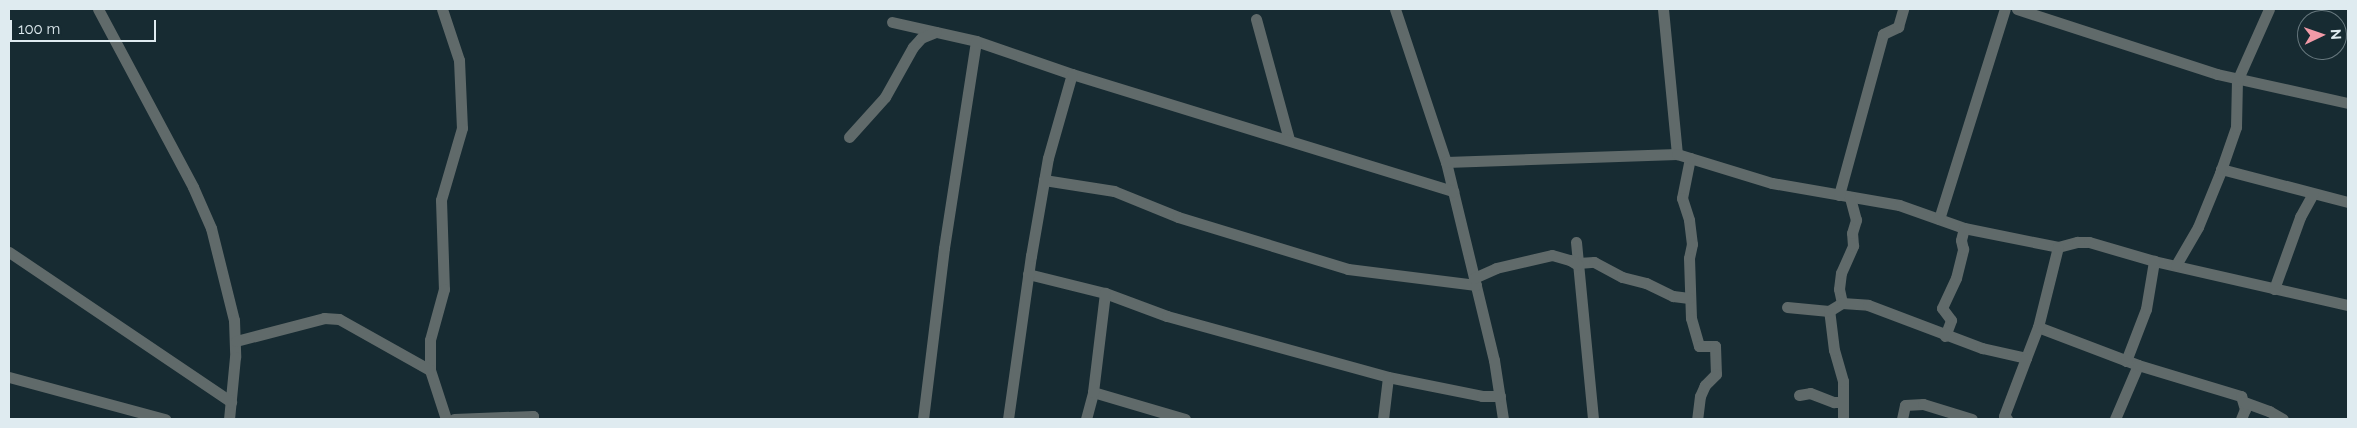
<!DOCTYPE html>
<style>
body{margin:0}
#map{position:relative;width:2357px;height:428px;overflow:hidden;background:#172b32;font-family:Raleway,sans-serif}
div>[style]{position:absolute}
.minor>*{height:11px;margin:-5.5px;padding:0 5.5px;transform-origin:5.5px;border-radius:5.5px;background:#606a6a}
span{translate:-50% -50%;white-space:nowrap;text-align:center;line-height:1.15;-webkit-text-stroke:5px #172b32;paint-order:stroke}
.frame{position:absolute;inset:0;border:10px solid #dfebf0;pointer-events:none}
.north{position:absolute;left:2297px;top:10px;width:50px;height:50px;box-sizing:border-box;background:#172b32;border:1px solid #67787e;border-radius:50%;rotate:87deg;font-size:14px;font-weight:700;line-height:20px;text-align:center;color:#dfebf0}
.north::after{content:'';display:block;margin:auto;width:18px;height:22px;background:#f39aa7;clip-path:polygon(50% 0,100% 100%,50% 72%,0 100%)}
.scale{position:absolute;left:10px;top:20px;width:146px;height:22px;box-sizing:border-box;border:2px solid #dfebf0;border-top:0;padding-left:6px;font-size:15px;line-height:18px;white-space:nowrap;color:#dfebf0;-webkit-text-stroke:4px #172b32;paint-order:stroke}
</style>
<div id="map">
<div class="minor">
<i style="left:98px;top:9px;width:202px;rotate:61.9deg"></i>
<i style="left:193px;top:187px;width:45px;rotate:66.3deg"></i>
<i style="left:211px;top:228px;width:95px;rotate:76deg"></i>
<i style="left:234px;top:320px;width:37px;rotate:88deg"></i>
<i style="left:235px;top:357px;width:62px;rotate:95.5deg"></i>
<i style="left:442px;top:9px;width:54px;rotate:71.6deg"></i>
<i style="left:459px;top:60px;width:68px;rotate:87.5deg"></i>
<i style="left:462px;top:128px;width:75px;rotate:106.3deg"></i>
<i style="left:441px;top:200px;width:89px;rotate:88.1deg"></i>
<i style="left:444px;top:289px;width:53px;rotate:105.4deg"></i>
<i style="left:430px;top:340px;width:30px;rotate:90deg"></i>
<i style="left:430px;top:370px;width:52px;rotate:71.9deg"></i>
<i style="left:1395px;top:9px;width:161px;rotate:71.6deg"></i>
<i style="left:1446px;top:162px;width:204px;rotate:76.4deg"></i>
<i style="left:1494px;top:360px;width:60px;rotate:81.3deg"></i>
<i style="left:1663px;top:9px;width:146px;rotate:84.5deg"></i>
<i style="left:2017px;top:9px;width:210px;rotate:18deg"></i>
<i style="left:2217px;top:74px;width:134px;rotate:12.5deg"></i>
<i style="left:1256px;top:19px;width:125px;rotate:74.7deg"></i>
<i style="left:892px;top:22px;width:86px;rotate:12.7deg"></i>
<i style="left:976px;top:41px;width:102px;rotate:19deg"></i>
<i style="left:1072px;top:74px;width:399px;rotate:17.1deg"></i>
<i style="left:849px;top:137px;width:54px;rotate:-48deg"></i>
<i style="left:885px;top:97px;width:57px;rotate:-60.8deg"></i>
<i style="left:913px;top:47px;width:12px;rotate:-48deg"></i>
<i style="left:921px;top:38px;width:16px;rotate:-22deg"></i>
<i style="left:1690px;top:158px;width:41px;rotate:101.3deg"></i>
<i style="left:1682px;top:198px;width:23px;rotate:72deg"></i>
<i style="left:1689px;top:220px;width:24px;rotate:83deg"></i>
<i style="left:1692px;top:244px;width:14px;rotate:102deg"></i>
<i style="left:1689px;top:258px;width:60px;rotate:88.1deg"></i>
<i style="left:1691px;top:318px;width:29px;rotate:74deg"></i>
<i style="left:1699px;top:346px;width:16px"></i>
<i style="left:1715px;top:346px;width:28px;rotate:88deg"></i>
<i style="left:1716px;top:374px;width:16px;rotate:135deg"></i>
<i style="left:1705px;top:385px;width:12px;rotate:114deg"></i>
<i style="left:1700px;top:396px;width:23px;rotate:97deg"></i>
<i style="left:1446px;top:162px;width:231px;rotate:-2deg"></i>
<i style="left:1677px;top:154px;width:99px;rotate:17deg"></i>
<i style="left:1772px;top:183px;width:129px;rotate:9.8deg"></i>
<i style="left:1899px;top:205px;width:69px;rotate:19.5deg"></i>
<i style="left:1964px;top:228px;width:96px;rotate:11.4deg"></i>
<i style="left:2058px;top:247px;width:20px;rotate:-15deg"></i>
<i style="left:2077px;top:242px;width:12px"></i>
<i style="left:2089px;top:242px;width:68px;rotate:16.3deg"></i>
<i style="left:2154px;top:261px;width:199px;rotate:12.8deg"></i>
<i style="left:2221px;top:169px;width:131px;rotate:14.6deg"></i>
<i style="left:1044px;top:180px;width:71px;rotate:8.9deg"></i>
<i style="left:1114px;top:191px;width:69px;rotate:22.1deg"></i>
<i style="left:1178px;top:217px;width:178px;rotate:17deg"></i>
<i style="left:1348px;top:269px;width:129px;rotate:7.1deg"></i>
<i style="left:1839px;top:195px;width:167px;rotate:-74.7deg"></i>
<i style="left:1883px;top:34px;width:17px;rotate:-25deg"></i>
<i style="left:1898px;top:27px;width:19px;rotate:-74deg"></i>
<i style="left:1939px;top:219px;width:220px;rotate:-72.6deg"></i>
<i style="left:1576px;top:242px;width:178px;rotate:84.5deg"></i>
<i style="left:9px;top:252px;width:268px;rotate:34deg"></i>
<i style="left:1578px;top:263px;width:16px;rotate:-4deg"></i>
<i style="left:1594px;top:262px;width:32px;rotate:28deg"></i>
<i style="left:1622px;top:277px;width:25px;rotate:14deg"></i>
<i style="left:1646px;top:283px;width:30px;rotate:26deg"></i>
<i style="left:1673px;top:296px;width:16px;rotate:7deg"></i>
<i style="left:2176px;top:265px;width:44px;rotate:-59.9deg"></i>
<i style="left:2198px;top:227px;width:58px;rotate:-67.8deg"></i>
<i style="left:2220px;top:173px;width:49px;rotate:-70.8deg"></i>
<i style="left:2236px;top:127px;width:46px;rotate:-88.8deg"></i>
<i style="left:2237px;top:81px;width:79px;rotate:-66deg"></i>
<i style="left:1028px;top:274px;width:79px;rotate:13.9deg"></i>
<i style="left:1105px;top:293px;width:66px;rotate:20.4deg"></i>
<i style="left:1167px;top:316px;width:229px;rotate:15.4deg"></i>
<i style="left:1388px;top:377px;width:96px;rotate:11.4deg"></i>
<i style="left:1482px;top:396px;width:18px"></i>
<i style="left:1474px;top:278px;width:24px;rotate:-24deg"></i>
<i style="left:1496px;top:268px;width:57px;rotate:-13.1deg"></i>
<i style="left:1552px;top:255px;width:19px;rotate:16deg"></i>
<i style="left:1570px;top:260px;width:9px;rotate:32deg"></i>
<i style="left:2274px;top:289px;width:77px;rotate:-70.1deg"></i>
<i style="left:2300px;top:217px;width:26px;rotate:-61deg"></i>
<i style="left:1842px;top:303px;width:14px;rotate:-102deg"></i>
<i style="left:1839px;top:289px;width:16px;rotate:-83deg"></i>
<i style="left:1841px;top:273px;width:30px;rotate:-66deg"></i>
<i style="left:1853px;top:246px;width:13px;rotate:-94deg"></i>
<i style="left:1852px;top:233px;width:14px;rotate:-73deg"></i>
<i style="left:1856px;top:220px;width:24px;rotate:-105deg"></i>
<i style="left:1787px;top:307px;width:42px;rotate:5.4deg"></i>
<i style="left:2038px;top:327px;width:107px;rotate:20.8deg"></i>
<i style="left:2138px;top:365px;width:59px;rotate:113.1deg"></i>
<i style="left:1945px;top:336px;width:17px;rotate:-69deg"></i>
<i style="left:1951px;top:320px;width:15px;rotate:-127deg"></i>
<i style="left:1942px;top:308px;width:33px;rotate:-65deg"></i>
<i style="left:1956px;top:278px;width:30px;rotate:-76deg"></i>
<i style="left:1963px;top:249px;width:9px;rotate:-103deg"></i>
<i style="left:1961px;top:240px;width:12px;rotate:-76deg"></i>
<i style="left:236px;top:341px;width:91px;rotate:-14.6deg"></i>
<i style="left:324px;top:318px;width:15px;rotate:4deg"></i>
<i style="left:339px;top:319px;width:104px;rotate:29.3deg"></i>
<i style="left:2126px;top:361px;width:56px;rotate:-69deg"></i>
<i style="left:2146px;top:309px;width:49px;rotate:-80.5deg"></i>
<i style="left:2138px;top:365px;width:108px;rotate:16.8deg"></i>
<i style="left:2241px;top:396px;width:14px;rotate:73deg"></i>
<i style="left:2245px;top:409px;width:11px;rotate:112deg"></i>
<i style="left:9px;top:377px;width:162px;rotate:15.1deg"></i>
<i style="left:1093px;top:392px;width:96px;rotate:16.4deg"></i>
<i style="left:1799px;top:395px;width:11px;rotate:-10deg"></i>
<i style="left:1810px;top:393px;width:26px;rotate:21deg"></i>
<i style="left:1834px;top:402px;width:9px"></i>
<i style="left:2244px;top:402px;width:27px;rotate:20deg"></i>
<i style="left:2269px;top:411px;width:16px;rotate:30deg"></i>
<i style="left:454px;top:419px;width:79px;rotate:-2.2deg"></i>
<i style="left:533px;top:416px;width:3px;rotate:90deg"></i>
<i style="left:923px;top:419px;width:172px;rotate:-83deg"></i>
<i style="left:944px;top:248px;width:209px;rotate:-81.2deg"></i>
<i style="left:1008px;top:419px;width:165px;rotate:-82deg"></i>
<i style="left:1031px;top:256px;width:99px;rotate:-80.2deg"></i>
<i style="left:1048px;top:158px;width:87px;rotate:-74.1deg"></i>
<i style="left:1086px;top:419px;width:28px;rotate:-75deg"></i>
<i style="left:1093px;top:392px;width:100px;rotate:-83.1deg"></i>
<i style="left:1383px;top:419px;width:42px;rotate:-83.2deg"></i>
<i style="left:1843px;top:419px;width:38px;rotate:-90deg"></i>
<i style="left:1843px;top:381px;width:32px;rotate:-106deg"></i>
<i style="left:1834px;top:350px;width:39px;rotate:-97deg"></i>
<i style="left:1829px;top:311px;width:15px;rotate:-32deg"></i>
<i style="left:1842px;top:303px;width:26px;rotate:4deg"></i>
<i style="left:1868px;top:305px;width:122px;rotate:20.7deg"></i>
<i style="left:1982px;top:348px;width:45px;rotate:12.8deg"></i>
<i style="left:2026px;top:358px;width:33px;rotate:-69deg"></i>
<i style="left:2038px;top:327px;width:82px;rotate:-76deg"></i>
<i style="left:1902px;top:419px;width:14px;rotate:-78deg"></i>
<i style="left:1905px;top:405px;width:18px;rotate:-3deg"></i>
<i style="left:1923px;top:404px;width:51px;rotate:17deg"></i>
<i style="left:2007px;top:419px;width:4px;rotate:-135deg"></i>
<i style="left:2004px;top:416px;width:62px;rotate:-69.2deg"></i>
</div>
<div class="frame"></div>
<div class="north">N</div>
<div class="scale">100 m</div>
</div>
